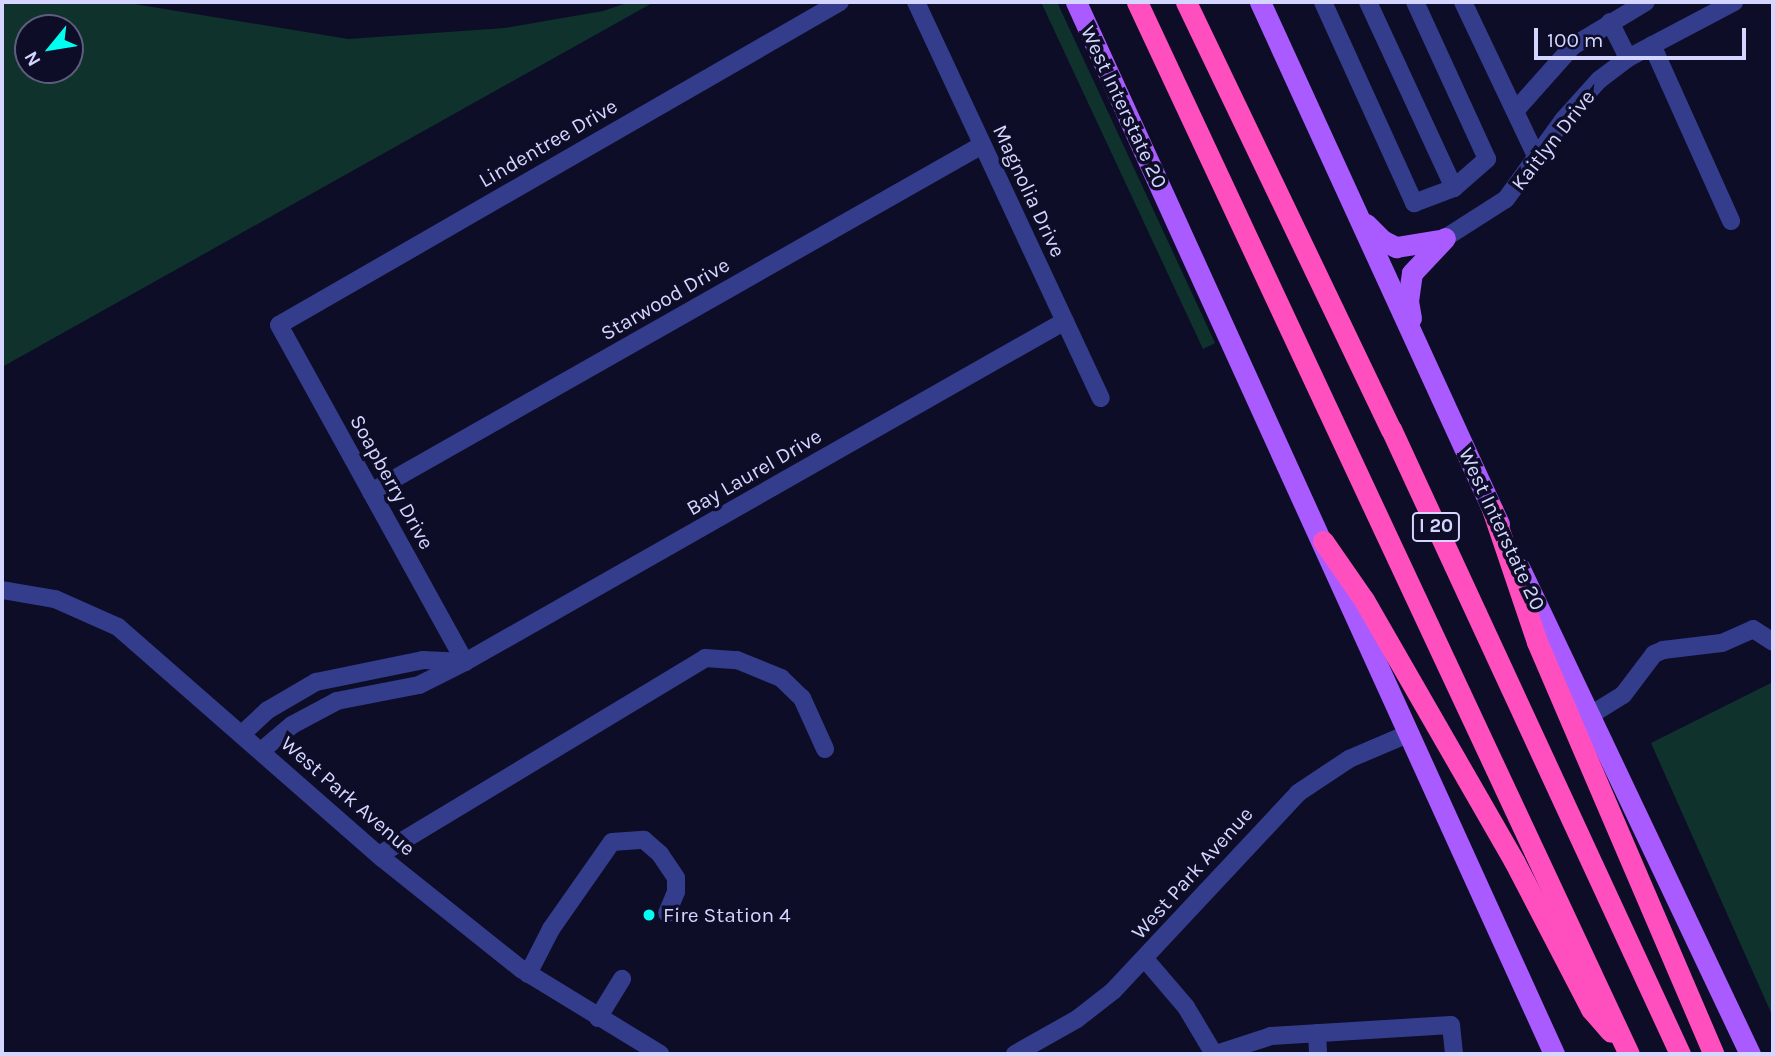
<!DOCTYPE html>
<style>
body{margin:0}
#map{position:relative;width:1775px;height:1056px;overflow:hidden;background:#0d0d28;font-family:Karla,sans-serif}
div>[style]{position:absolute}
.green>*{inset:0;background:#0f332c}
.minor>*{height:18px;margin:-9px;padding:0 9px;transform-origin:9px;border-radius:9px;background:#333d8c}
.major>*{height:21px;margin:-10.5px;padding:0 10.5px;transform-origin:10.5px;border-radius:10.5px;background:#a95bff}
.highway>*{height:21px;margin:-10.5px;padding:0 10.5px;transform-origin:10.5px;border-radius:10.5px;background:#ff4fbf}
.dots>*{width:19px;height:19px;translate:-50% -50%;box-sizing:border-box;border:4px solid #0d0d28;border-radius:50%}
span{translate:-50% -50%;white-space:nowrap;text-align:center;line-height:1.15;-webkit-text-stroke:7px #0d0d28;paint-order:stroke}
.shield-label span{padding:2px 5px;background:#0d0d28;border:2px solid;border-radius:5px;-webkit-text-stroke-width:0}
.shield-label{font-size:19px;color:#d4d6ff;font-weight:700}
.street-label{font-size:21px;color:#d4d6ff}
.poi-label{font-size:21px;color:#d4d6ff}
.left{translate:0 -50%;text-align:left}
.frame{position:absolute;inset:0;border:4px solid #d4d6ff;pointer-events:none}
.north{position:absolute;left:14px;top:14px;width:70px;height:70px;box-sizing:border-box;background:#0d0d28;border:2px solid #5d5d7e;border-radius:50%;rotate:240deg;font-size:19px;font-weight:700;line-height:28px;text-align:center;color:#d4d6ff}
.north::after{content:'';display:block;margin:auto;width:24px;height:32px;background:#00fff1;clip-path:polygon(50% 0,100% 100%,50% 72%,0 100%)}
.scale{position:absolute;left:1534px;top:28px;width:212px;height:32px;box-sizing:border-box;border:4px solid #d4d6ff;border-top:0;padding-left:9px;font-size:21px;line-height:24px;white-space:nowrap;color:#d4d6ff;-webkit-text-stroke:5px #0d0d28;paint-order:stroke}
</style>
<div id="map">
<div class="green">
<i style="clip-path:polygon(evenodd,2px 2px,122px 2px,348px 39px,505px 28px,603px 11px,630px 2px,654px 2px,2px 367px,2px 2px,28px 28px,70px 28px,70px 70px,28px 70px,28px 28px)"></i>
<i style="clip-path:polygon(1041px 2px,1057px 2px,1215px 343px,1203px 349px)"></i>
<i style="clip-path:polygon(1773px 682px,1773px 1017px,1651px 743px)"></i>
</div>
<div class="minor">
<i style="left:840px;top:2px;width:647px;rotate:150.07deg"></i>
<i style="left:279px;top:325px;width:385px;rotate:61.1deg"></i>
<i style="left:465px;top:662px;width:690px;rotate:-29.61deg"></i>
<i style="left:916px;top:2px;width:437px;rotate:65deg"></i>
<i style="left:1323px;top:2px;width:221px;rotate:65.6deg"></i>
<i style="left:1414px;top:203px;width:43px;rotate:-20.6deg"></i>
<i style="left:1454px;top:188px;width:44px;rotate:-41.3deg"></i>
<i style="left:1487px;top:159px;width:173px;rotate:-114.6deg"></i>
<i style="left:1368px;top:2px;width:205px;rotate:65.2deg"></i>
<i style="left:1463px;top:2px;width:173px;rotate:64.6deg"></i>
<i style="left:1610px;top:22px;width:40px;rotate:63.4deg"></i>
<i style="left:1652px;top:45px;width:193px;rotate:65.8deg"></i>
<i style="left:1515px;top:111px;width:87px;rotate:-48.3deg"></i>
<i style="left:1573px;top:46px;width:85px;rotate:-31.1deg"></i>
<i style="left:1445px;top:238px;width:72px;rotate:-32.6deg"></i>
<i style="left:1506px;top:199px;width:99px;rotate:-54.1deg"></i>
<i style="left:1564px;top:119px;width:52px;rotate:-48.1deg"></i>
<i style="left:1599px;top:80px;width:36px;rotate:-37deg"></i>
<i style="left:1628px;top:58px;width:120px;rotate:-27.8deg"></i>
<i style="left:371px;top:492px;width:703px;rotate:-29.59deg"></i>
<i style="left:2px;top:590px;width:54px;rotate:9.6deg"></i>
<i style="left:55px;top:599px;width:69px;rotate:24deg"></i>
<i style="left:118px;top:627px;width:351px;rotate:41.2deg"></i>
<i style="left:382px;top:858px;width:178px;rotate:38.6deg"></i>
<i style="left:521px;top:969px;width:163px;rotate:31.4deg"></i>
<i style="left:1589px;top:716px;width:40px;rotate:-32deg"></i>
<i style="left:1623px;top:695px;width:51px;rotate:-52.9deg"></i>
<i style="left:1654px;top:654px;width:10px;rotate:-24deg"></i>
<i style="left:1663px;top:650px;width:59px;rotate:-6.8deg"></i>
<i style="left:1722px;top:643px;width:34px;rotate:-24deg"></i>
<i style="left:1753px;top:629px;width:24px;rotate:33deg"></i>
<i style="left:242px;top:734px;width:35px;rotate:-43deg"></i>
<i style="left:268px;top:710px;width:56px;rotate:-30.3deg"></i>
<i style="left:316px;top:682px;width:109px;rotate:-11.6deg"></i>
<i style="left:423px;top:660px;width:42px;rotate:2.7deg"></i>
<i style="left:465px;top:662px;width:51px;rotate:153.4deg"></i>
<i style="left:419px;top:685px;width:84px;rotate:169deg"></i>
<i style="left:337px;top:701px;width:51px;rotate:151.9deg"></i>
<i style="left:292px;top:725px;width:39px;rotate:140deg"></i>
<i style="left:379px;top:855px;width:381px;rotate:-31.1deg"></i>
<i style="left:705px;top:658px;width:32px;rotate:4deg"></i>
<i style="left:737px;top:660px;width:48px;rotate:22.2deg"></i>
<i style="left:781px;top:678px;width:29px;rotate:44deg"></i>
<i style="left:802px;top:698px;width:56px;rotate:65.7deg"></i>
<i style="left:1145px;top:959px;width:63px;rotate:49.5deg"></i>
<i style="left:1186px;top:1007px;width:55px;rotate:59.2deg"></i>
<i style="left:528px;top:974px;width:51px;rotate:-62.9deg"></i>
<i style="left:551px;top:929px;width:106px;rotate:-55deg"></i>
<i style="left:612px;top:842px;width:32px;rotate:-4deg"></i>
<i style="left:644px;top:840px;width:21px;rotate:41deg"></i>
<i style="left:660px;top:854px;width:29px;rotate:56deg"></i>
<i style="left:676px;top:878px;width:14px;rotate:90deg"></i>
<i style="left:676px;top:892px;width:23px;rotate:113deg"></i>
<i style="left:598px;top:1018px;width:46px;rotate:-58.4deg"></i>
<i style="left:1317px;top:1033px;width:21px;rotate:87deg"></i>
<i style="left:1015px;top:1054px;width:71px;rotate:-29.4deg"></i>
<i style="left:1077px;top:1019px;width:46px;rotate:-37.9deg"></i>
<i style="left:1113px;top:991px;width:271px;rotate:-46.9deg"></i>
<i style="left:1298px;top:793px;width:61px;rotate:-33.7deg"></i>
<i style="left:1349px;top:759px;width:66px;rotate:-23.1deg"></i>
<i style="left:1216px;top:1054px;width:58px;rotate:-18.1deg"></i>
<i style="left:1271px;top:1036px;width:180px;rotate:-3.5deg"></i>
<i style="left:1451px;top:1025px;width:29px;rotate:84deg"></i>
</div>
<div class="major">
<i style="left:1076px;top:2px;width:1156px;rotate:65.56deg"></i>
<i style="left:1260px;top:2px;width:574px;rotate:65.4deg"></i>
<i style="left:1366px;top:224px;width:23px;rotate:45deg"></i>
<i style="left:1382px;top:240px;width:16px;rotate:27deg"></i>
<i style="left:1396px;top:247px;width:45px;rotate:-9deg"></i>
<i style="left:1411px;top:318px;width:17px;rotate:-100deg"></i>
<i style="left:1408px;top:301px;width:28px;rotate:-82deg"></i>
<i style="left:1412px;top:273px;width:48px;rotate:-46.7deg"></i>
<i style="left:1520px;top:569px;width:537px;rotate:64.63deg"></i>
</div>
<div class="highway">
<i style="left:1137px;top:2px;width:1161px;rotate:64.94deg"></i>
<i style="left:1186px;top:2px;width:474px;rotate:64.4deg"></i>
<i style="left:1391px;top:429px;width:689px;rotate:65.18deg"></i>
<i style="left:1492px;top:509px;width:140px;rotate:71.3deg"></i>
<i style="left:1537px;top:642px;width:448px;rotate:66.8deg"></i>
<i style="left:1323px;top:541px;width:72px;rotate:55.2deg"></i>
<i style="left:1364px;top:600px;width:301px;rotate:60.1deg"></i>
<i style="left:1514px;top:861px;width:167px;rotate:62.5deg"></i>
<i style="left:1591px;top:1009px;width:30px;rotate:49deg"></i>
</div>
<div class="dots">
<i style="left:649px;top:915px;background:#00fff1"></i>
</div>
<div class="shield-label">
<span style="left:1436px;top:527px">I 20</span>
</div>
<div class="street-label">
<span style="left:1124px;top:107px;rotate:65deg">West Interstate 20</span>
<span style="left:1553px;top:140px;rotate:-52deg">Kaitlyn Drive</span>
<span style="left:548px;top:143px;rotate:-30deg">Lindentree Drive</span>
<span style="left:1029px;top:191px;rotate:65deg">Magnolia Drive</span>
<span style="left:665px;top:299px;rotate:-30deg">Starwood Drive</span>
<span style="left:754px;top:472px;rotate:-30deg">Bay Laurel Drive</span>
<span style="left:392px;top:482px;rotate:61deg">Soapberry Drive</span>
<span style="left:1502px;top:529px;rotate:65deg">West Interstate 20</span>
<span style="left:348px;top:796px;rotate:41deg">West Park Avenue</span>
<span style="left:1192px;top:873px;rotate:-48deg">West Park Avenue</span>
</div>
<div class="poi-label">
<span class="left" style="left:663px;top:915px">Fire Station 4</span>
</div>
<div class="frame"></div>
<div class="north">N</div>
<div class="scale">100 m</div>
</div>
